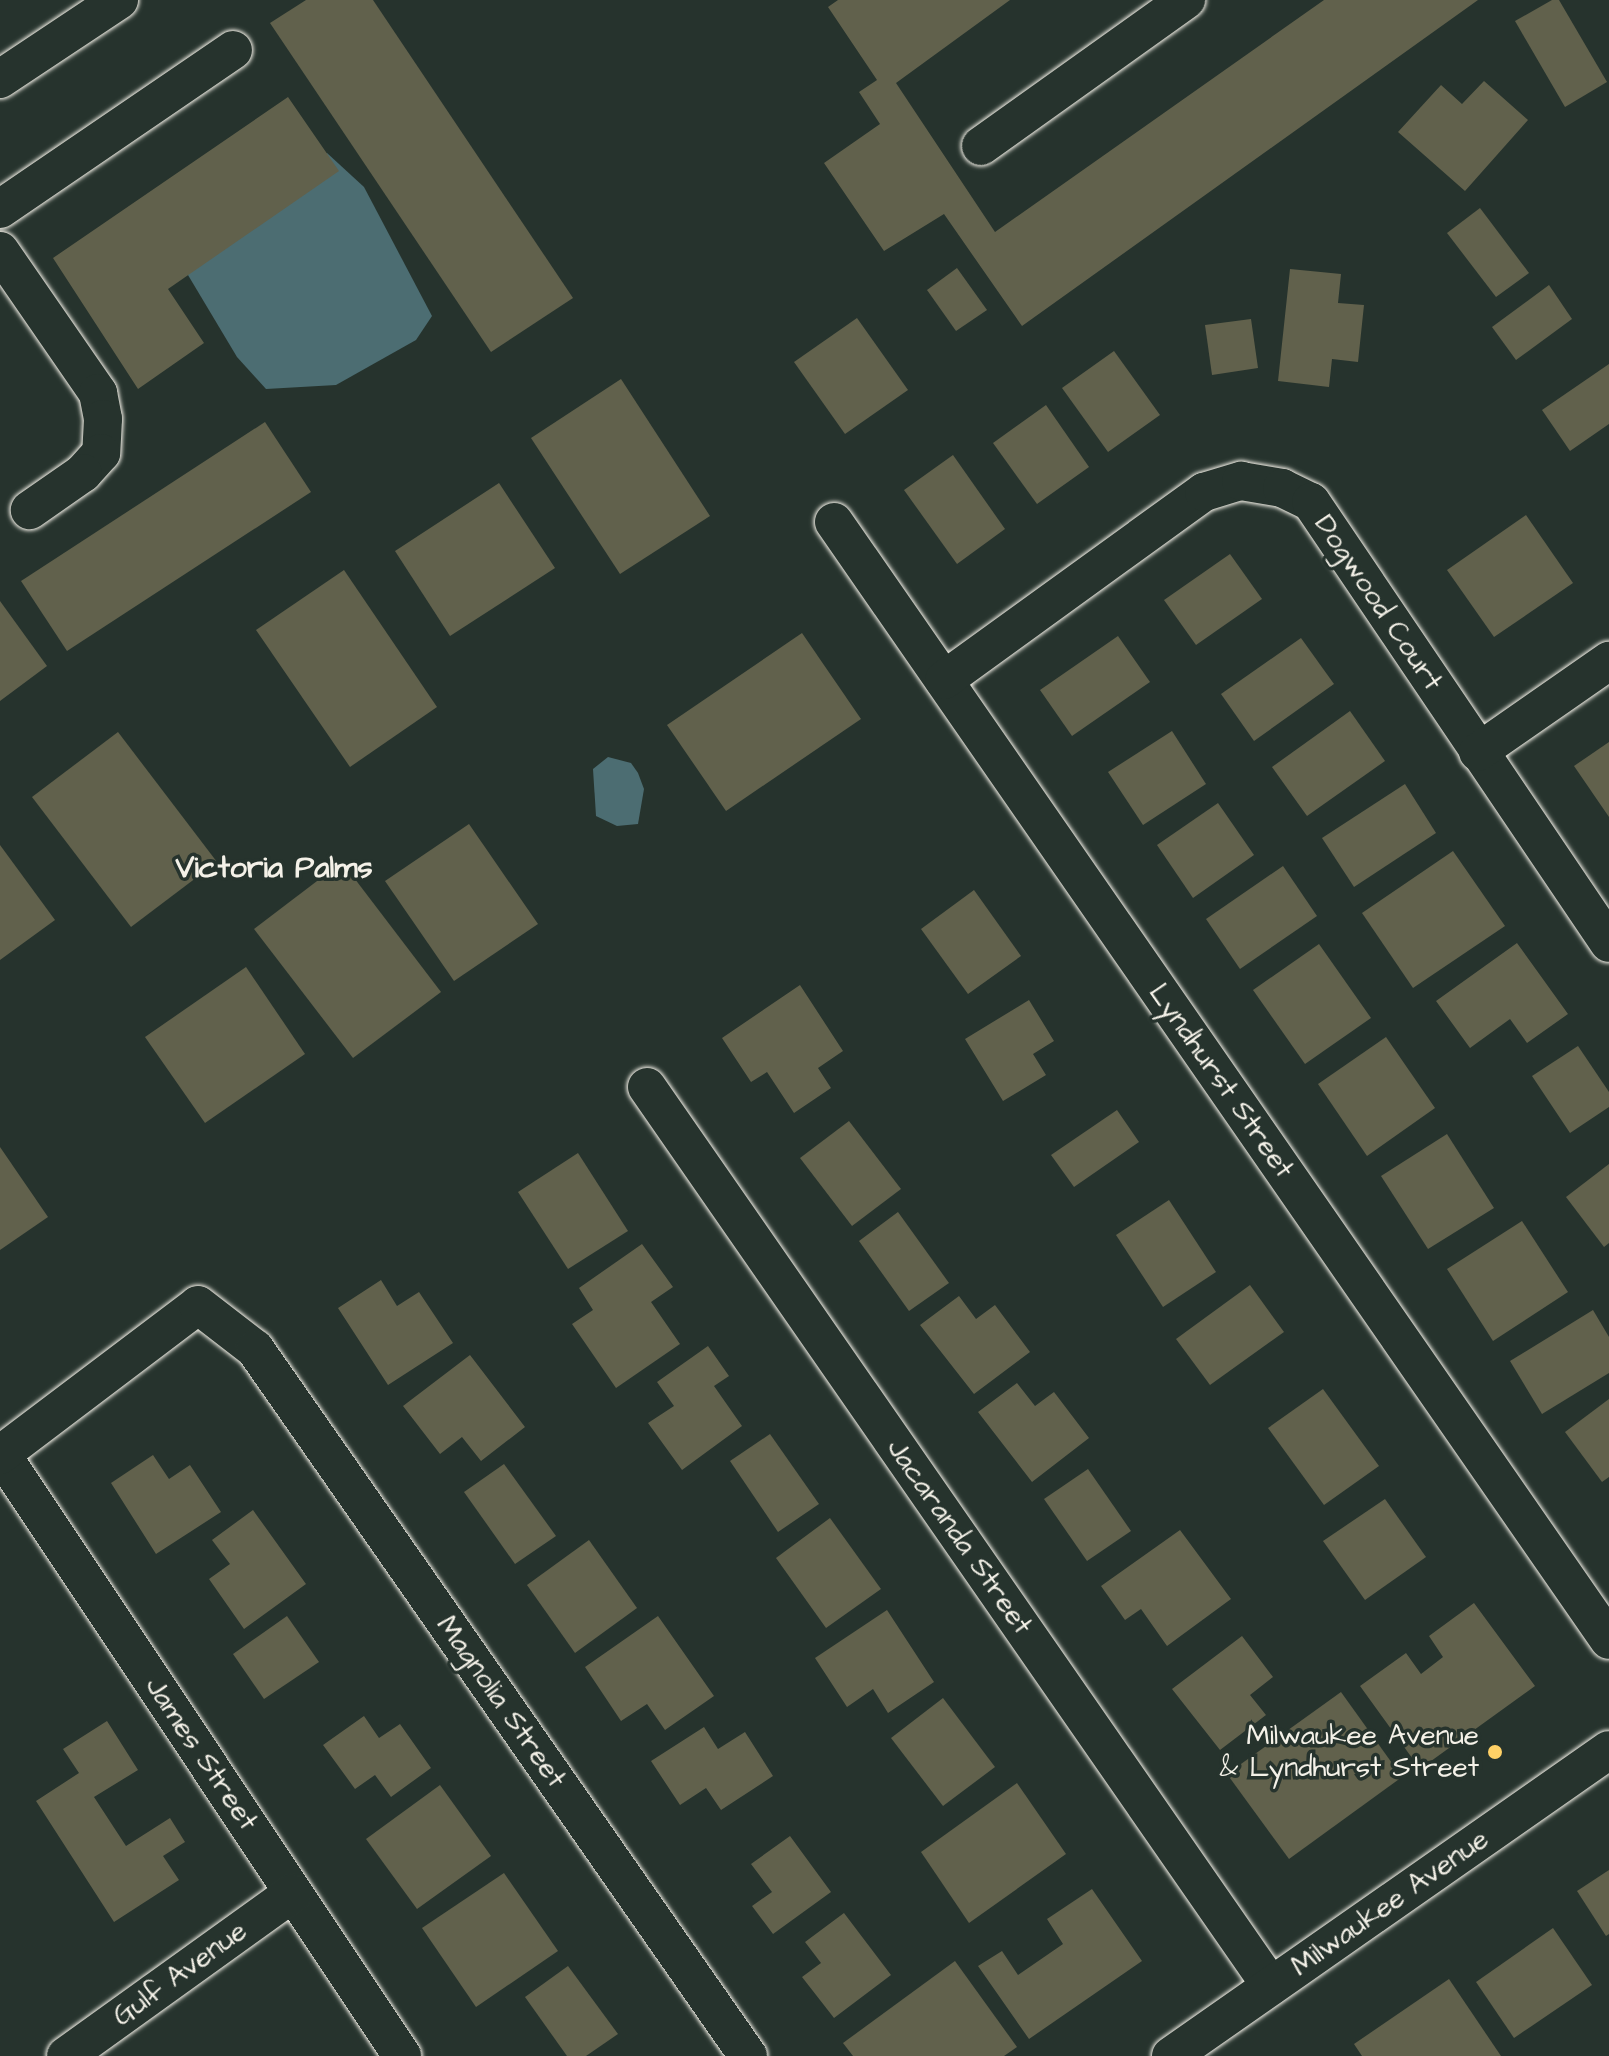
<!DOCTYPE html>
<style>
body{margin:0}
#map{position:relative;width:1609px;height:2056px;overflow:hidden;background:#26332d;font-family:"Architects Daughter",sans-serif}
div>[style]{position:absolute}
.water>*{inset:0;background:#4c6d72}
.building>*{inset:0;background:#61614c}
.roads{filter:drop-shadow(0 0 2px #f4f1e8) drop-shadow(0 0 2px #f4f1e8)}
.minor>*{height:38px;margin:-19px;padding:0 19px;transform-origin:19px;border-radius:19px;background:#26332d}
.dots>*{width:22px;height:22px;translate:-50% -50%;box-sizing:border-box;border:4px solid #26332d;border-radius:50%}
span{translate:-50% -50%;white-space:nowrap;text-align:center;line-height:1.15;-webkit-text-stroke:7px #26332d;paint-order:stroke}
.street-label{font-size:28px;color:#f4f1e8}
.poi-label{font-size:28px;color:#f4f1e8}
.right{translate:-100% -50%;text-align:right}
.neighbourhood-label{font-size:30px;color:#f4f1e8;font-weight:700}
</style>
<div id="map">
<div class="water">
<i style="clip-path:polygon(327px 153px,364px 187px,432px 316px,416px 340px,336px 385px,266px 389px,237px 357px,179px 260px,260px 189px)"></i>
<i style="clip-path:polygon(608px 757px,631px 763px,638px 773px,644px 789px,638px 824px,617px 826px,596px 816px,593px 769px)"></i>
</div>
<div class="building">
<i style="clip-path:polygon(306px 0,373px 0,573px 298px,491px 352px,270px 23px)"></i>
<i style="clip-path:polygon(838px 0,1010px 0,896px 83px,995px 232px,1324px 0,1478px 0,1022px 326px,944px 214px,884px 251px,824px 163px,880px 124px,859px 92px,877px 80px,828px 7px)"></i>
<i style="clip-path:polygon(1552px 0,1559px 0,1607px 82px,1565px 107px,1515px 21px)"></i>
<i style="clip-path:polygon(1484px 81px,1528px 120px,1465px 191px,1398px 132px,1441px 85px,1462px 104px)"></i>
<i style="clip-path:polygon(288px 97px,339px 171px,168px 289px,204px 343px,138px 389px,53px 258px)"></i>
<i style="clip-path:polygon(1480px 208px,1529px 273px,1496px 297px,1447px 233px)"></i>
<i style="clip-path:polygon(957px 268px,987px 310px,956px 331px,927px 290px)"></i>
<i style="clip-path:polygon(1290px 269px,1341px 274px,1338px 303px,1364px 305px,1358px 362px,1332px 359px,1329px 387px,1278px 381px)"></i>
<i style="clip-path:polygon(1549px 285px,1572px 319px,1516px 360px,1492px 327px)"></i>
<i style="clip-path:polygon(857px 318px,908px 390px,845px 434px,794px 362px)"></i>
<i style="clip-path:polygon(1251px 319px,1258px 368px,1212px 375px,1205px 325px)"></i>
<i style="clip-path:polygon(1114px 351px,1160px 415px,1108px 452px,1062px 388px)"></i>
<i style="clip-path:polygon(1609px 364px,1609px 424px,1570px 451px,1542px 410px)"></i>
<i style="clip-path:polygon(621px 379px,710px 516px,620px 574px,531px 438px)"></i>
<i style="clip-path:polygon(1046px 405px,1089px 467px,1037px 504px,993px 443px)"></i>
<i style="clip-path:polygon(265px 422px,311px 492px,67px 651px,21px 581px)"></i>
<i style="clip-path:polygon(953px 455px,1005px 529px,957px 564px,904px 490px)"></i>
<i style="clip-path:polygon(499px 483px,555px 568px,450px 636px,395px 551px)"></i>
<i style="clip-path:polygon(1526px 515px,1573px 583px,1494px 637px,1447px 570px)"></i>
<i style="clip-path:polygon(1230px 554px,1262px 599px,1196px 645px,1164px 600px)"></i>
<i style="clip-path:polygon(344px 570px,437px 707px,350px 767px,256px 630px)"></i>
<i style="clip-path:polygon(0 601px,47px 666px,0 701px)"></i>
<i style="clip-path:polygon(802px 633px,861px 719px,726px 811px,667px 725px)"></i>
<i style="clip-path:polygon(1118px 636px,1150px 682px,1072px 736px,1040px 690px)"></i>
<i style="clip-path:polygon(1301px 638px,1334px 684px,1254px 741px,1221px 694px)"></i>
<i style="clip-path:polygon(1350px 711px,1385px 761px,1307px 816px,1272px 767px)"></i>
<i style="clip-path:polygon(1172px 731px,1206px 784px,1143px 825px,1108px 772px)"></i>
<i style="clip-path:polygon(118px 732px,217px 862px,131px 927px,32px 797px)"></i>
<i style="clip-path:polygon(1609px 742px,1609px 817px,1574px 766px)"></i>
<i style="clip-path:polygon(1405px 784px,1436px 833px,1354px 887px,1322px 838px)"></i>
<i style="clip-path:polygon(1218px 803px,1254px 855px,1193px 898px,1157px 845px)"></i>
<i style="clip-path:polygon(469px 824px,538px 924px,454px 981px,385px 881px)"></i>
<i style="clip-path:polygon(0 845px,55px 920px,0 960px)"></i>
<i style="clip-path:polygon(1453px 851px,1505px 926px,1413px 988px,1362px 913px)"></i>
<i style="clip-path:polygon(342px 862px,441px 992px,353px 1058px,254px 929px)"></i>
<i style="clip-path:polygon(1283px 866px,1317px 916px,1240px 969px,1206px 919px)"></i>
<i style="clip-path:polygon(974px 890px,1021px 956px,968px 994px,921px 929px)"></i>
<i style="clip-path:polygon(1517px 943px,1568px 1014px,1527px 1043px,1510px 1019px,1470px 1048px,1436px 1001px)"></i>
<i style="clip-path:polygon(1319px 944px,1371px 1018px,1305px 1064px,1253px 990px)"></i>
<i style="clip-path:polygon(246px 967px,305px 1054px,205px 1123px,145px 1037px)"></i>
<i style="clip-path:polygon(800px 985px,843px 1051px,818px 1068px,831px 1088px,794px 1113px,767px 1072px,751px 1082px,722px 1038px)"></i>
<i style="clip-path:polygon(1029px 1000px,1054px 1041px,1033px 1054px,1046px 1075px,1003px 1101px,965px 1039px)"></i>
<i style="clip-path:polygon(1386px 1037px,1435px 1108px,1367px 1156px,1318px 1084px)"></i>
<i style="clip-path:polygon(1578px 1046px,1609px 1092px,1609px 1107px,1570px 1133px,1532px 1076px)"></i>
<i style="clip-path:polygon(1117px 1110px,1139px 1142px,1074px 1187px,1051px 1155px)"></i>
<i style="clip-path:polygon(849px 1121px,901px 1189px,852px 1226px,800px 1158px)"></i>
<i style="clip-path:polygon(1447px 1134px,1494px 1208px,1428px 1249px,1381px 1176px)"></i>
<i style="clip-path:polygon(0 1147px,48px 1217px,0 1250px)"></i>
<i style="clip-path:polygon(578px 1153px,628px 1231px,568px 1269px,518px 1192px)"></i>
<i style="clip-path:polygon(1609px 1164px,1609px 1243px,1604px 1247px,1566px 1197px)"></i>
<i style="clip-path:polygon(1169px 1200px,1216px 1272px,1163px 1307px,1116px 1235px)"></i>
<i style="clip-path:polygon(898px 1212px,949px 1283px,909px 1311px,859px 1241px)"></i>
<i style="clip-path:polygon(1522px 1221px,1568px 1292px,1493px 1341px,1447px 1269px)"></i>
<i style="clip-path:polygon(642px 1244px,673px 1287px,651px 1302px,680px 1344px,616px 1388px,572px 1324px,593px 1310px,579px 1288px)"></i>
<i style="clip-path:polygon(381px 1280px,397px 1306px,419px 1292px,453px 1343px,388px 1385px,338px 1308px)"></i>
<i style="clip-path:polygon(1250px 1285px,1284px 1332px,1210px 1385px,1176px 1339px)"></i>
<i style="clip-path:polygon(959px 1296px,976px 1319px,995px 1305px,1030px 1352px,974px 1394px,920px 1325px)"></i>
<i style="clip-path:polygon(1593px 1310px,1609px 1337px,1609px 1373px,1542px 1414px,1510px 1361px)"></i>
<i style="clip-path:polygon(708px 1346px,729px 1376px,714px 1386px,742px 1426px,682px 1470px,648px 1423px,674px 1406px,657px 1382px)"></i>
<i style="clip-path:polygon(470px 1355px,525px 1427px,481px 1461px,462px 1437px,440px 1454px,403px 1406px)"></i>
<i style="clip-path:polygon(1017px 1383px,1035px 1406px,1054px 1392px,1089px 1438px,1032px 1482px,978px 1412px)"></i>
<i style="clip-path:polygon(1323px 1389px,1379px 1466px,1324px 1505px,1268px 1428px)"></i>
<i style="clip-path:polygon(1609px 1399px,1609px 1477px,1602px 1482px,1565px 1432px)"></i>
<i style="clip-path:polygon(770px 1434px,819px 1504px,778px 1532px,730px 1461px)"></i>
<i style="clip-path:polygon(153px 1455px,169px 1479px,190px 1465px,221px 1512px,156px 1554px,111px 1483px)"></i>
<i style="clip-path:polygon(504px 1464px,556px 1536px,515px 1564px,464px 1492px)"></i>
<i style="clip-path:polygon(1088px 1469px,1131px 1531px,1087px 1561px,1044px 1499px)"></i>
<i style="clip-path:polygon(1385px 1499px,1426px 1557px,1365px 1600px,1323px 1541px)"></i>
<i style="clip-path:polygon(253px 1510px,306px 1584px,244px 1629px,209px 1579px,230px 1564px,212px 1540px)"></i>
<i style="clip-path:polygon(830px 1518px,881px 1589px,826px 1628px,776px 1558px)"></i>
<i style="clip-path:polygon(1180px 1530px,1231px 1599px,1167px 1646px,1141px 1609px,1125px 1620px,1101px 1586px)"></i>
<i style="clip-path:polygon(589px 1540px,637px 1608px,575px 1653px,527px 1585px)"></i>
<i style="clip-path:polygon(1474px 1603px,1535px 1686px,1420px 1769px,1360px 1686px,1406px 1653px,1421px 1674px,1443px 1657px,1429px 1636px)"></i>
<i style="clip-path:polygon(887px 1610px,934px 1682px,888px 1713px,873px 1689px,847px 1707px,815px 1658px)"></i>
<i style="clip-path:polygon(287px 1616px,319px 1662px,264px 1699px,233px 1654px)"></i>
<i style="clip-path:polygon(658px 1616px,714px 1696px,665px 1730px,647px 1704px,621px 1721px,585px 1667px)"></i>
<i style="clip-path:polygon(1242px 1636px,1273px 1677px,1250px 1695px,1266px 1715px,1220px 1750px,1172px 1689px)"></i>
<i style="clip-path:polygon(1341px 1692px,1402px 1777px,1289px 1859px,1227px 1774px)"></i>
<i style="clip-path:polygon(943px 1698px,995px 1767px,943px 1806px,891px 1738px)"></i>
<i style="clip-path:polygon(364px 1716px,379px 1738px,400px 1724px,431px 1768px,391px 1797px,375px 1775px,355px 1789px,323px 1745px)"></i>
<i style="clip-path:polygon(107px 1721px,138px 1770px,94px 1797px,126px 1846px,170px 1818px,185px 1842px,163px 1856px,179px 1880px,114px 1922px,36px 1801px,79px 1773px,63px 1749px)"></i>
<i style="clip-path:polygon(704px 1727px,718px 1749px,745px 1732px,773px 1776px,721px 1810px,706px 1788px,680px 1805px,651px 1761px)"></i>
<i style="clip-path:polygon(1017px 1783px,1066px 1854px,969px 1923px,921px 1852px)"></i>
<i style="clip-path:polygon(440px 1785px,491px 1856px,417px 1909px,366px 1839px)"></i>
<i style="clip-path:polygon(790px 1836px,831px 1892px,773px 1934px,752px 1906px,772px 1892px,751px 1864px)"></i>
<i style="clip-path:polygon(1609px 1870px,1609px 1934px,1606px 1936px,1577px 1891px)"></i>
<i style="clip-path:polygon(504px 1873px,558px 1951px,476px 2007px,422px 1928px)"></i>
<i style="clip-path:polygon(1092px 1889px,1142px 1961px,1029px 2039px,978px 1966px,1002px 1951px,1018px 1975px,1063px 1944px,1047px 1919px)"></i>
<i style="clip-path:polygon(844px 1913px,891px 1975px,834px 2018px,802px 1977px,821px 1963px,805px 1942px)"></i>
<i style="clip-path:polygon(1553px 1928px,1592px 1985px,1514px 2038px,1476px 1982px)"></i>
<i style="clip-path:polygon(955px 1961px,1017px 2047px,1004px 2056px,853px 2056px,843px 2043px)"></i>
<i style="clip-path:polygon(568px 1966px,618px 2034px,586px 2056px,567px 2056px,525px 1997px)"></i>
<i style="clip-path:polygon(1449px 1979px,1501px 2056px,1362px 2056px,1354px 2044px)"></i>
</div>
<div class="roads">
<div class="minor">
<i style="left:0;top:79px;width:143px;rotate:-33.6deg"></i>
<i style="left:981px;top:146px;width:252px;rotate:-35.5deg"></i>
<i style="left:0;top:209px;width:282px;rotate:-34.3deg"></i>
<i style="left:0;top:251px;width:173px;rotate:55.4deg"></i>
<i style="left:98px;top:393px;width:26px;rotate:79deg"></i>
<i style="left:103px;top:419px;width:34px;rotate:93deg"></i>
<i style="left:101px;top:453px;width:27px;rotate:132deg"></i>
<i style="left:83px;top:473px;width:65px;rotate:145.1deg"></i>
<i style="left:834px;top:522px;width:1360px;rotate:55.27deg"></i>
<i style="left:944px;top:680px;width:321px;rotate:-35.9deg"></i>
<i style="left:1204px;top:492px;width:39px;rotate:-17deg"></i>
<i style="left:1241px;top:481px;width:42px;rotate:9.7deg"></i>
<i style="left:1282px;top:488px;width:32px;rotate:26deg"></i>
<i style="left:1311px;top:502px;width:532px;rotate:55.95deg"></i>
<i style="left:1478px;top:752px;width:160px;rotate:-34.8deg"></i>
<i style="left:647px;top:1087px;width:1094px;rotate:55.24deg"></i>
<i style="left:0;top:1452px;width:726px;rotate:56.35deg"></i>
<i style="left:0;top:1455px;width:248px;rotate:-37.1deg"></i>
<i style="left:198px;top:1305px;width:72px;rotate:37.7deg"></i>
<i style="left:255px;top:1349px;width:862px;rotate:55.11deg"></i>
<i style="left:66px;top:2056px;width:279px;rotate:-35.7deg"></i>
<i style="left:1171px;top:2056px;width:534px;rotate:-34.94deg"></i>
</div>
</div>
<div class="dots">
<i style="left:1495px;top:1752px;background:#ffd166"></i>
</div>
<div class="street-label">
<span style="left:1378px;top:603px;rotate:56deg">Dogwood Court</span>
<span style="left:1221px;top:1081px;rotate:55deg">Lyndhurst Street</span>
<span style="left:959px;top:1537px;rotate:55deg">Jacaranda Street</span>
<span style="left:501px;top:1702px;rotate:55deg">Magnolia Street</span>
<span style="left:201px;top:1754px;rotate:56deg">James Street</span>
<span style="left:1390px;top:1903px;rotate:-35deg">Milwaukee Avenue</span>
<span style="left:180px;top:1974px;rotate:-36deg">Gulf Avenue</span>
</div>
<div class="poi-label">
<span class="right" style="left:1479px;top:1752px">Milwaukee Avenue<br>&amp; Lyndhurst Street</span>
</div>
<div class="neighbourhood-label">
<span style="left:274px;top:868px">Victoria Palms</span>
</div>
</div>
